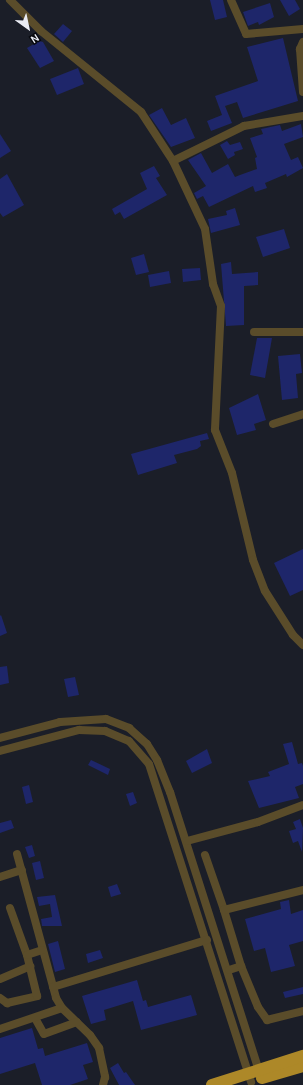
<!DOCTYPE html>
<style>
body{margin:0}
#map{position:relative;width:303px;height:1085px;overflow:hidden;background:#1b1e28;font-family:Karla,sans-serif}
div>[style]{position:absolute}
.building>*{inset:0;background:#1e266a}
.minor>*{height:8px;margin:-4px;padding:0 4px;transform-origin:4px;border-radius:4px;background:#5a4c2a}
.highway>*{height:12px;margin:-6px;padding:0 6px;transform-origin:6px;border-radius:6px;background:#ad8828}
span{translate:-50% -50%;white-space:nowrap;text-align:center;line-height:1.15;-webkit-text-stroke:4px #07080d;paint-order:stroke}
.north{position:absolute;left:8px;top:8px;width:40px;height:40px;-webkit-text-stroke:3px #07080d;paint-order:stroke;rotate:147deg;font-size:11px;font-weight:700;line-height:16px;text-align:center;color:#e9ebf3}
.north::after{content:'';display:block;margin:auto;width:14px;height:18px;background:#e9ebf3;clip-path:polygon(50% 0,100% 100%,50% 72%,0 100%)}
</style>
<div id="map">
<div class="building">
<i style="clip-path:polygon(210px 0,223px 0,227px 17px,215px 20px)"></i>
<i style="clip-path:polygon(280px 0,295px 0,300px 9px,289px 16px)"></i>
<i style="clip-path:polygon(270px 3px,274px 17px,259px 25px,258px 22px,248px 26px,243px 12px)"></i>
<i style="clip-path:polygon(63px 24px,72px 31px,63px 42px,54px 34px)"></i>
<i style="clip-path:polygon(283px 38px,298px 101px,243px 118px,237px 102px,225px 106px,232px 123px,211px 131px,207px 121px,222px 115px,215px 96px,258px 81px,247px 47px)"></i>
<i style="clip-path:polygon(39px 41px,43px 42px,54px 61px,40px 68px,27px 48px)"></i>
<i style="clip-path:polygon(78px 68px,84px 84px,57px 95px,50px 79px)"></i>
<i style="clip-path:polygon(162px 108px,171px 125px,186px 118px,195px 138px,171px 147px,149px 115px)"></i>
<i style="clip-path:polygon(301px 124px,303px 137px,284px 144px,291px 160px,298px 157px,303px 168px,287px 177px,286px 174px,265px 183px,267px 188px,255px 192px,253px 186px,209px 207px,203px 196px,197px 199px,194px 193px,206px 186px,188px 160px,201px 153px,212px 173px,228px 164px,235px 177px,240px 175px,257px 169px,255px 158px,257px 157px,250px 138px,263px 134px,261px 129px,280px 125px,282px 131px)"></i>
<i style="clip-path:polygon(0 134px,11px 151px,0 158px)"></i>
<i style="clip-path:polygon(227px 141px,230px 145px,240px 142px,243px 149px,234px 152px,235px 155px,228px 159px,220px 145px)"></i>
<i style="clip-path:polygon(154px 166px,160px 176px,156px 178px,167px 195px,124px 219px,120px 212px,115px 215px,112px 209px,147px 189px,140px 173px)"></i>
<i style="clip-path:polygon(7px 174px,24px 205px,3px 217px,0 213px,0 179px)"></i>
<i style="clip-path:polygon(235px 208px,240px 225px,211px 233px,208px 219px,227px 215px,226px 211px)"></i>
<i style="clip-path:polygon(284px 229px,290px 248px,263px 257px,256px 237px)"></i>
<i style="clip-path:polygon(144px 254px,149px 272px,136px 275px,131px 258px)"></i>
<i style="clip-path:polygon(231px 262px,232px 274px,258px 272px,258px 285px,244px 286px,244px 325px,226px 326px,221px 264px)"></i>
<i style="clip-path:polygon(200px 268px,201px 280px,183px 282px,182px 269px)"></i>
<i style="clip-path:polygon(169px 271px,171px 283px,150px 287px,148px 275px)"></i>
<i style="clip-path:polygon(257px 338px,272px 338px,265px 378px,250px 375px)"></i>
<i style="clip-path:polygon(300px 354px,302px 373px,296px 374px,298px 398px,282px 400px,278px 356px)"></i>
<i style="clip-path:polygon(258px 394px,266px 420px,254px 424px,256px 430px,237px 435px,229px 408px)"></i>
<i style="clip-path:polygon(207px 433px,209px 439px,200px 441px,201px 446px,197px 449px,174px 455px,177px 463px,138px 475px,131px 454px)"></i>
<i style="clip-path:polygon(303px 549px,303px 590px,290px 596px,274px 563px)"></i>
<i style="clip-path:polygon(1px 615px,7px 633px,0 636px,0 616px)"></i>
<i style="clip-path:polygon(7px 666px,9px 683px,0 685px,0 667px)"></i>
<i style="clip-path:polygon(75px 677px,79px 695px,68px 697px,64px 679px)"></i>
<i style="clip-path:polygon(292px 742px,298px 764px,302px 763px,303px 766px,303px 784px,295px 787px,299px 798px,259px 808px,248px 781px,270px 776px,268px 772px,289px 764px,283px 744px)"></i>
<i style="clip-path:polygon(207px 749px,212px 763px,192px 773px,186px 761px)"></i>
<i style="clip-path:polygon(91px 760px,110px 769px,108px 775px,88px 765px)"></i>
<i style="clip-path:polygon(29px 785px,33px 802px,26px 804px,22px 787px)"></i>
<i style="clip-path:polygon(133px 792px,137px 803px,130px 806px,126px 794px)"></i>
<i style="clip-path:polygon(300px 819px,303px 828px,302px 852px,298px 841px,293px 843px,289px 831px,296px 829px,293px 822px)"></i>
<i style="clip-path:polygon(11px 820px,14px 828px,0 833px,0 823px)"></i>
<i style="clip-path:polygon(32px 845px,35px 856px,29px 858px,25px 847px)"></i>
<i style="clip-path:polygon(40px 861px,44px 878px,36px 880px,32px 863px)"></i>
<i style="clip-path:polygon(117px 884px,121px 894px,111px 897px,108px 887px)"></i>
<i style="clip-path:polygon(55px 895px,62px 926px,42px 926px,41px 919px,52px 917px,50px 904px,39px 906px,37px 897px)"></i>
<i style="clip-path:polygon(289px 900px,291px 914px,303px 910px,303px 941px,289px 945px,295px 966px,271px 972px,265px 948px,254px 951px,245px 919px,281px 909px,280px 902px)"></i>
<i style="clip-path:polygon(58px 941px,65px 969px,55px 972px,48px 944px)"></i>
<i style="clip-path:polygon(100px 950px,103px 958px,88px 963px,86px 954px)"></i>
<i style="clip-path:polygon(137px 980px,143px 1001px,146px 1000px,148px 1007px,191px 995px,197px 1015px,141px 1030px,133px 1001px,104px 1010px,106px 1020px,91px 1024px,82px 996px)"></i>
<i style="clip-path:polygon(303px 987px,303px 994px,285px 998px,283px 992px)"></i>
<i style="clip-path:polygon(32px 1028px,38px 1049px,43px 1048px,45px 1056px,87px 1043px,93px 1062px,83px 1065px,88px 1079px,70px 1085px,42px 1085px,35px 1063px,0 1074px,0 1038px)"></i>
<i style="clip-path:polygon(118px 1063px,124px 1073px,126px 1072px,135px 1085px,119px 1085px,110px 1068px)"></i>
</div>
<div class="minor">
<i style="left:10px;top:0;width:44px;rotate:45deg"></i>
<i style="left:41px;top:31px;width:129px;rotate:39deg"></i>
<i style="left:141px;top:112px;width:59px;rotate:56.9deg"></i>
<i style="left:231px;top:0;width:37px;rotate:66deg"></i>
<i style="left:246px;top:34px;width:57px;rotate:-5deg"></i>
<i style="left:303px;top:42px;width:8px;rotate:113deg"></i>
<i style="left:300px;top:49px;width:43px;rotate:86deg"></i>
<i style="left:303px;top:116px;width:60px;rotate:170.4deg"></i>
<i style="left:244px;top:126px;width:79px;rotate:153.8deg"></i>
<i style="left:173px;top:161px;width:75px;rotate:64.8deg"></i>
<i style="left:205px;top:229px;width:56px;rotate:81.7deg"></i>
<i style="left:213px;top:284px;width:23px;rotate:70deg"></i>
<i style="left:221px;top:306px;width:124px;rotate:92.8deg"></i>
<i style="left:215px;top:430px;width:46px;rotate:68.4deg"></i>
<i style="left:232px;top:473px;width:89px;rotate:76.4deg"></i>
<i style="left:253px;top:560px;width:33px;rotate:69deg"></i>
<i style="left:265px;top:591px;width:52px;rotate:57.5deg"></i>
<i style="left:293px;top:635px;width:14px;rotate:45deg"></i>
<i style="left:254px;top:332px;width:49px"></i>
<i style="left:273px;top:424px;width:32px;rotate:-18deg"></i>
<i style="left:0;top:738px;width:62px;rotate:-14.9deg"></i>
<i style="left:60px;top:722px;width:46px;rotate:-3.7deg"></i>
<i style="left:106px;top:719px;width:25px;rotate:21deg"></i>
<i style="left:129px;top:728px;width:24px;rotate:42deg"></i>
<i style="left:147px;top:744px;width:19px;rotate:58deg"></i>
<i style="left:157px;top:760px;width:35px;rotate:68deg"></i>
<i style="left:170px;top:792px;width:296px;rotate:72.3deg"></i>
<i style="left:0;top:751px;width:82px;rotate:-14.9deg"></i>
<i style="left:79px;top:730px;width:26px;rotate:2deg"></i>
<i style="left:105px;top:731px;width:26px;rotate:23deg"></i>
<i style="left:129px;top:741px;width:30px;rotate:49deg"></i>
<i style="left:149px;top:764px;width:334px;rotate:72.2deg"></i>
<i style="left:187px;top:841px;width:73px;rotate:-15deg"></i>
<i style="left:258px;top:822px;width:48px;rotate:-20.7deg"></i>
<i style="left:17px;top:854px;width:149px;rotate:74.8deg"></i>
<i style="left:56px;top:998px;width:12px;rotate:59deg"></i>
<i style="left:62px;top:1008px;width:39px;rotate:44deg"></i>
<i style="left:90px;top:1035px;width:16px;rotate:55deg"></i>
<i style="left:99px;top:1048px;width:30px;rotate:78deg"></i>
<i style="left:105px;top:1077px;width:8px;rotate:104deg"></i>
<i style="left:205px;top:855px;width:58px;rotate:70.9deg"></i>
<i style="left:0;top:877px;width:23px;rotate:-18deg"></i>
<i style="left:10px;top:908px;width:50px;rotate:70.1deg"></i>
<i style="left:241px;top:966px;width:44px;rotate:67.5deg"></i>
<i style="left:258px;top:1007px;width:16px;rotate:55deg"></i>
<i style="left:267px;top:1020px;width:37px;rotate:-14deg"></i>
<i style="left:229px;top:970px;width:13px;rotate:-18deg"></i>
<i style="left:241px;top:966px;width:59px;rotate:-106.9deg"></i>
<i style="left:224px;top:910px;width:81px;rotate:-14.2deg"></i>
<i style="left:0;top:979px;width:33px;rotate:-23deg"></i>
<i style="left:53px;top:987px;width:161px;rotate:-17deg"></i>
<i style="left:0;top:998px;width:9px;rotate:36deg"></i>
<i style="left:7px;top:1003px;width:31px;rotate:-13deg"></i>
<i style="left:37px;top:996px;width:42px;rotate:-103.7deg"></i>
<i style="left:27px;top:955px;width:16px;rotate:-18deg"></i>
<i style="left:35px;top:1018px;width:18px;rotate:61deg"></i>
<i style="left:44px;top:1034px;width:35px;rotate:-20deg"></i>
<i style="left:0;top:1029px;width:65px;rotate:-18.7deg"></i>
</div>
<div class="highway">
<i style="left:262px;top:1078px;width:43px;rotate:-16.3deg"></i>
<i style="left:212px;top:1085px;width:96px;rotate:-17.7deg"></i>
</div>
<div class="north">N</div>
</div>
